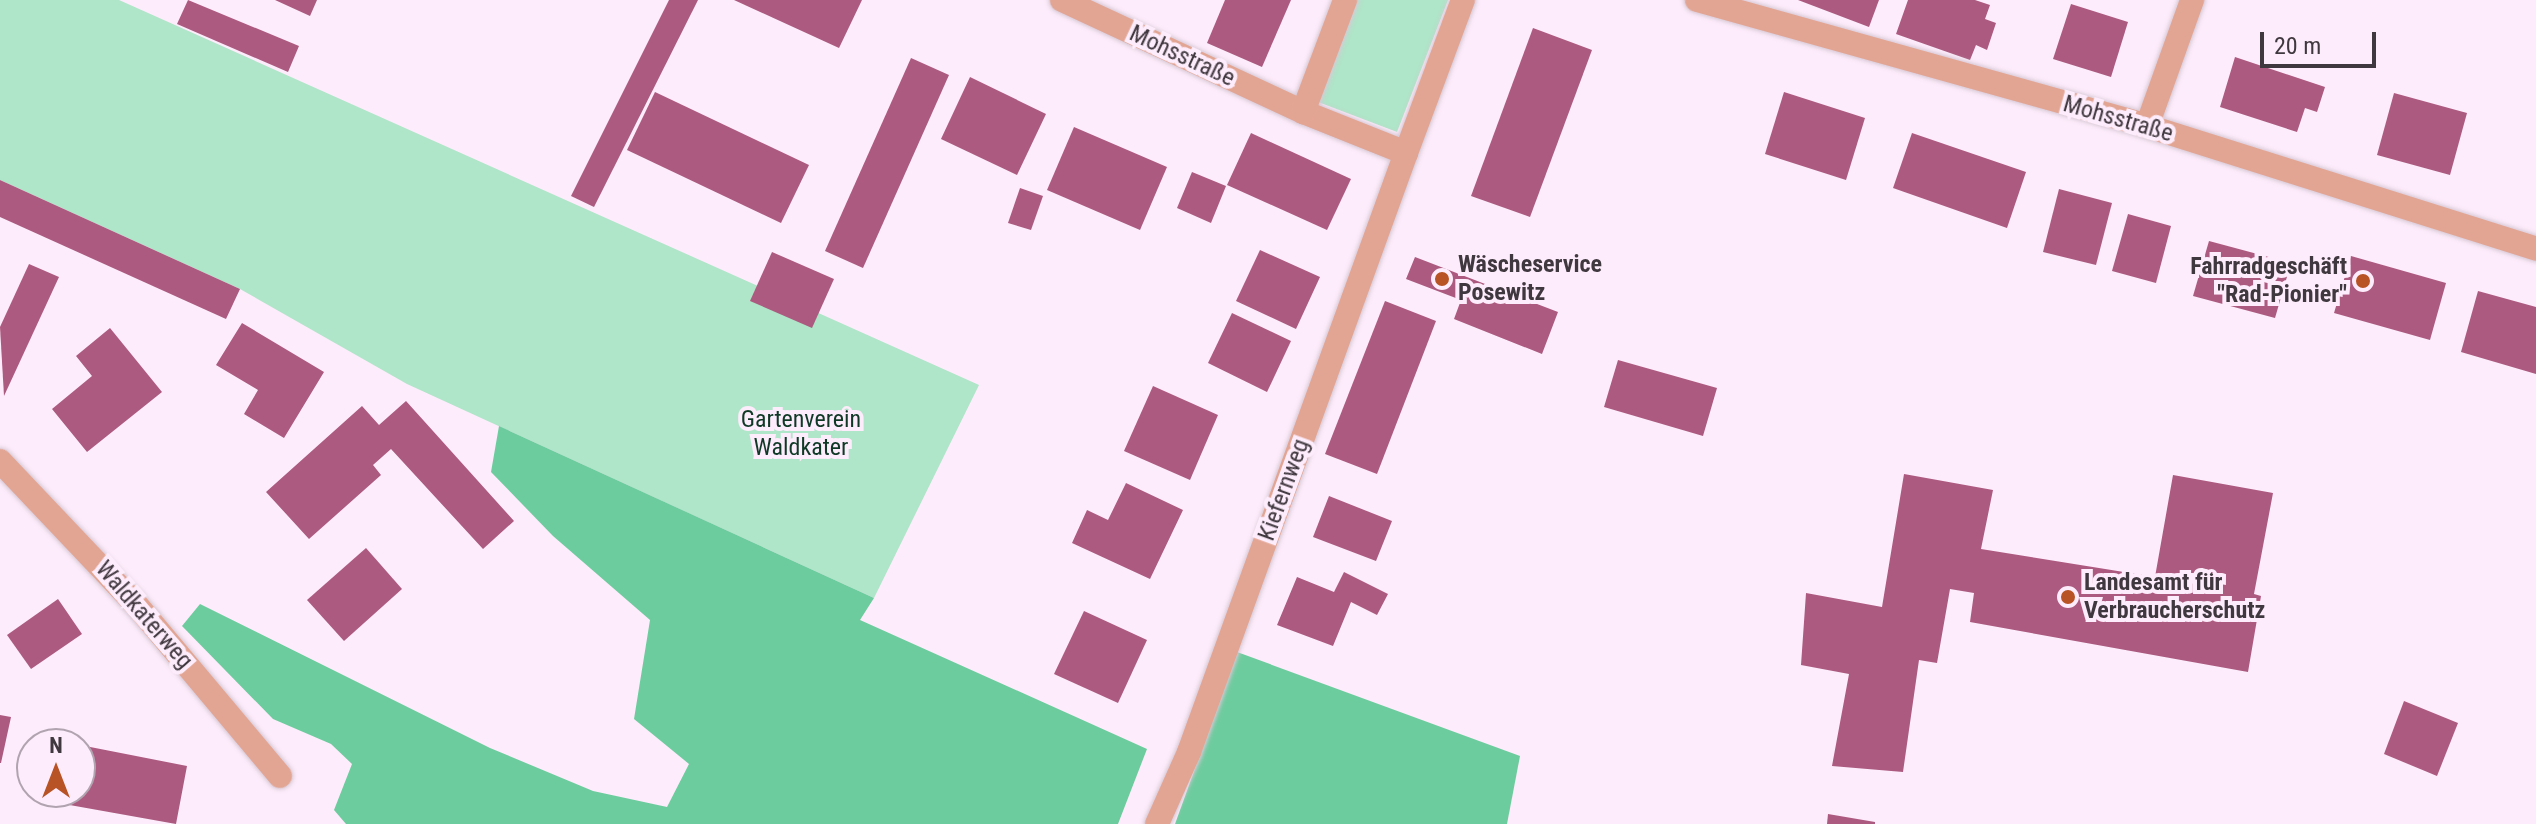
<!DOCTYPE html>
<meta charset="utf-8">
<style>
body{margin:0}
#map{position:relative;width:2536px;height:824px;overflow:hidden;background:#fdecfb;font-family:"Roboto Condensed",sans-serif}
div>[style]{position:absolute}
.green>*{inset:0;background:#afe5c8}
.forest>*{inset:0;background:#6dcc9e}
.building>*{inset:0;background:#ac5a7f}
.roads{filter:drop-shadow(0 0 2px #d7c8d5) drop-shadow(0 0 2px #d7c8d5)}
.minor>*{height:24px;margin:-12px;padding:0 12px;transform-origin:12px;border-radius:12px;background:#e3a593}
.dots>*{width:22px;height:22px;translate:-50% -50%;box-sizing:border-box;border:4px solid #fdecfb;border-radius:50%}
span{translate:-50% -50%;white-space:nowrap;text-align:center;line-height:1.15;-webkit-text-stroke:8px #fdecfb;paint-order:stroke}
.street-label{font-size:24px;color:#40383f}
.poi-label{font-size:24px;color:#40383f;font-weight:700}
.left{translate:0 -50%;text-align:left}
.right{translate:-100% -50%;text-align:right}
.park-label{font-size:24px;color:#0f3926}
.north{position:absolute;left:16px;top:728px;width:80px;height:80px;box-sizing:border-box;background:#fdecfb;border:2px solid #b1a4b0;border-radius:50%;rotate:0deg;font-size:22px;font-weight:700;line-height:32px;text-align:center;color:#40383f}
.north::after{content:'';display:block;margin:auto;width:28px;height:36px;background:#b85325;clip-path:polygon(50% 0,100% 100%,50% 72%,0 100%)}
.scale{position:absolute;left:2260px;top:32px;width:116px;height:36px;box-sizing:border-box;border:4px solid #40383f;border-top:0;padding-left:10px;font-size:24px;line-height:28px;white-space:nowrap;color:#40383f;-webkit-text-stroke:6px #fdecfb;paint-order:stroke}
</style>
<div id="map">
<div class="green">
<i style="clip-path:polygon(0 0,119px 0,979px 385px,874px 598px,407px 384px,240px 289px,0 180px)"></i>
<i style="clip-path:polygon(1357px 0,1448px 0,1397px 132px,1318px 102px)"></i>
</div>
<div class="forest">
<i style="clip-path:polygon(499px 426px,874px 598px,860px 620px,1147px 749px,1118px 824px,346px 824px,334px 810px,352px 764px,331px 744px,273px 719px,182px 626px,200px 604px,490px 748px,593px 791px,667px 807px,689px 764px,634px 719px,650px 620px,553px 536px,491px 472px)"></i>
<i style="clip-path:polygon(1237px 652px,1520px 756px,1507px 824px,1175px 824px)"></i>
</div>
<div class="building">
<i style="clip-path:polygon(188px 0,299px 46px,288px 72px,177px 24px)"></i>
<i style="clip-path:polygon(275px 0,317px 0,310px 16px)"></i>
<i style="clip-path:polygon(669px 0,698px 0,594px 207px,571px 196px)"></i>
<i style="clip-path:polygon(734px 0,862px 0,839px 48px)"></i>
<i style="clip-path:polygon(1225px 0,1291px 0,1262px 67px,1207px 43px)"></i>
<i style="clip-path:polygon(1798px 0,1879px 0,1869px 27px)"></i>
<i style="clip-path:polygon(1908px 0,1975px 0,1990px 5px,1985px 19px,1996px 23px,1987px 50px,1976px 45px,1970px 60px,1896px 34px)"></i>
<i style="clip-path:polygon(2071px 4px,2128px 22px,2111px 77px,2053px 59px)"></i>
<i style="clip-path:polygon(1533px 28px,1592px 50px,1530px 217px,1471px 196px)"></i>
<i style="clip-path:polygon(2235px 57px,2325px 87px,2317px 112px,2305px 108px,2297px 132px,2220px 107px)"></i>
<i style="clip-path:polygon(911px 58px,949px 75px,863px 268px,825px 251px)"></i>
<i style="clip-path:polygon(970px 77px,1046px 114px,1017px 175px,941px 139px)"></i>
<i style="clip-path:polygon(655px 92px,809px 165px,781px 223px,627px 150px)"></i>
<i style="clip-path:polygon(1784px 92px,1865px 118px,1846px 180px,1765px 154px)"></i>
<i style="clip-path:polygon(2394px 93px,2467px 113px,2450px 175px,2377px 155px)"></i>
<i style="clip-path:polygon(1074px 127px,1167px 167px,1140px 230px,1047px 190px)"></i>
<i style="clip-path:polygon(1251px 133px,1351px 179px,1327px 230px,1227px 185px)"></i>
<i style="clip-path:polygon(1912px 133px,2026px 172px,2007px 228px,1893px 188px)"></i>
<i style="clip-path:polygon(1192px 172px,1226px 186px,1211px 223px,1177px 208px)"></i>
<i style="clip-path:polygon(0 180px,240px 289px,226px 319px,0 217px)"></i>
<i style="clip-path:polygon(1020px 188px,1043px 196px,1031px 230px,1008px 223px)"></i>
<i style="clip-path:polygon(2059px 189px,2112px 203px,2096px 265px,2043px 252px)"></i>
<i style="clip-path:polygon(2128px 214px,2171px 226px,2156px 283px,2112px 271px)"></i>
<i style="clip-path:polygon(2209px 241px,2291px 263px,2275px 318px,2193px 296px)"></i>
<i style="clip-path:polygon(1260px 250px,1320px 277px,1296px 329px,1236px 301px)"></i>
<i style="clip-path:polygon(772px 252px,834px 279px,812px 328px,750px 301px)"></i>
<i style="clip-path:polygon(2351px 256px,2446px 283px,2430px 340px,2334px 313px)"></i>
<i style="clip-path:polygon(1415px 257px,1558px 312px,1542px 354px,1454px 319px,1461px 300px,1406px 279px)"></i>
<i style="clip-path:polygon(29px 264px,59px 277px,4px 396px,0 327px)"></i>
<i style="clip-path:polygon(2478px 291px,2536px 307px,2536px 374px,2461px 352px)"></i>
<i style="clip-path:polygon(1385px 301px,1436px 321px,1377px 474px,1325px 454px)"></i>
<i style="clip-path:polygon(1232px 313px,1291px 341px,1267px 392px,1208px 363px)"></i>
<i style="clip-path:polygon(242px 323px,324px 372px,284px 438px,244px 414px,258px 390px,216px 365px)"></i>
<i style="clip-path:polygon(110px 328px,162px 392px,87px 452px,52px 409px,92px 376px,76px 356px)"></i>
<i style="clip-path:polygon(1618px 360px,1717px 388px,1703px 436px,1604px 407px)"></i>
<i style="clip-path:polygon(1153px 386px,1218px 415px,1190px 480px,1124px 451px)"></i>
<i style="clip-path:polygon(406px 401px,514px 521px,483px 549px,391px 449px,373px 465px,381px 475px,309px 539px,266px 492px,362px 406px,379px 425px)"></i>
<i style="clip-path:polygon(1904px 474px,1993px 490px,1981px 549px,2155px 577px,2173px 475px,2273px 493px,2254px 594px,2261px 596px,2248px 672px,1970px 622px,1974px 593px,1950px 589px,1937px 663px,1919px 660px,1903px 772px,1832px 766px,1849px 674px,1801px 665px,1806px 593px,1882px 607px)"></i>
<i style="clip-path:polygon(1126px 483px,1183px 510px,1150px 579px,1072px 543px,1087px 510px,1108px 520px)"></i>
<i style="clip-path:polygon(1329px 496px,1392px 521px,1376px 561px,1313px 537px)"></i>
<i style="clip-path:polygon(366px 548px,402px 589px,344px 641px,307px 600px)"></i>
<i style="clip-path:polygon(1344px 572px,1388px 594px,1377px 615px,1351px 602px,1333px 646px,1277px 625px,1297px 577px,1334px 592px)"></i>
<i style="clip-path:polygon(58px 599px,82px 634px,31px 669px,7px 635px)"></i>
<i style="clip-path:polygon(1084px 611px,1147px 640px,1118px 703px,1054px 674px)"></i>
<i style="clip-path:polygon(2404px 701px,2458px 723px,2437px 776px,2384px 754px)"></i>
<i style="clip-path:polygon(0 715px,11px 717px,1px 763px,0 763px)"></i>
<i style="clip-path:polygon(80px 745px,187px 766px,176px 824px,36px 799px,37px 792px,80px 792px)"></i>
<i style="clip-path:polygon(1828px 814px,1875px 822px,1875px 824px,1827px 824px)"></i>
</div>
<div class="roads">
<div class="minor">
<i style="left:1062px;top:0;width:266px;rotate:24.9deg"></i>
<i style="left:1697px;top:0;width:467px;rotate:15.6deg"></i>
<i style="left:2147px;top:126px;width:408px;rotate:17.5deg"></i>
<i style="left:2147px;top:126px;width:134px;rotate:-70.3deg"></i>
<i style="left:1406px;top:153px;width:163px;rotate:-69.6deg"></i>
<i style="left:0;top:461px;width:195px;rotate:46.5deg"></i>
<i style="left:134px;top:602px;width:227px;rotate:50deg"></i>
<i style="left:1157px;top:824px;width:79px;rotate:-66deg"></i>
<i style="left:1189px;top:752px;width:637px;rotate:-70.09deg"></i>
<i style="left:1406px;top:153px;width:111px;rotate:-158.3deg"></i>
<i style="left:1303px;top:112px;width:120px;rotate:-69.4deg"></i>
</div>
</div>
<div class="dots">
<i style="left:1442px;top:279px;background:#b85325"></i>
<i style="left:2363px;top:281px;background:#b85325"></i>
<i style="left:2068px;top:597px;background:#b85325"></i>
</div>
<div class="street-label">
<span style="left:1182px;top:56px;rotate:25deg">Mohsstraße</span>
<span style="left:2118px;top:119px;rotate:16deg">Mohsstraße</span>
<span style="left:1284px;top:490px;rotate:-70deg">Kiefernweg</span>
<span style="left:144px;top:615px;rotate:49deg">Waldkaterweg</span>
</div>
<div class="poi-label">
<span class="left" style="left:1458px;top:279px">Wäscheservice<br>Posewitz</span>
<span class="right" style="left:2347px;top:281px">Fahrradgeschäft<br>"Rad-Pionier"</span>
<span class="left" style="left:2084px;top:597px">Landesamt für<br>Verbraucherschutz</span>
</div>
<div class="park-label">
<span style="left:801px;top:434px">Gartenverein<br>Waldkater</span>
</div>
<div class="north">N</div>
<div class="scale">20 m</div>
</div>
